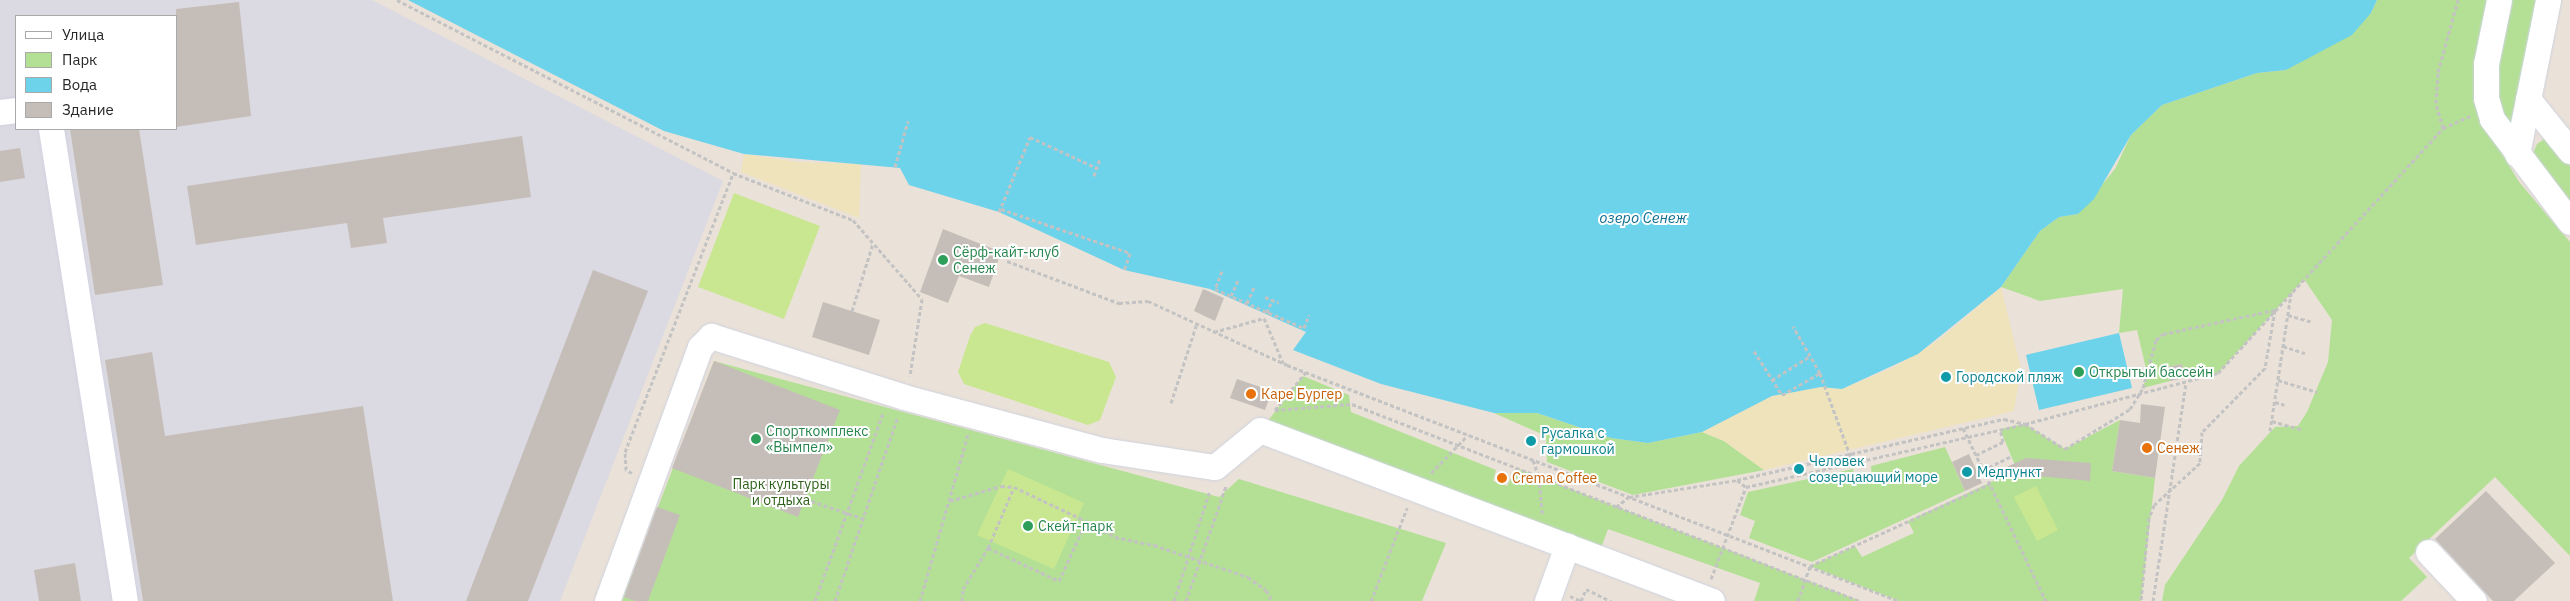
<!DOCTYPE html>
<meta charset="utf-8">
<style>
body{margin:0}
#map{position:relative;width:2570px;height:601px;overflow:hidden;background:#eae1d8;font-family:"IBM Plex Sans",sans-serif}
div>[style]{position:absolute}
.industrial>*{inset:0;background:#dbd9e2}
.green>*{inset:0;background:#b4e095}
.sand>*{inset:0;background:#efe3bb}
.pitch>*{inset:0;background:#c9e790}
.water>*{inset:0;background:#6cd3eb}
.building>*{inset:0;background:#c5beb8}
.path>*{height:3px;margin-top:-1.5px;transform-origin:0;background:repeating-linear-gradient(90deg,#c3c3c3 0 4px,transparent 0 6.5px)}
.roads{filter:drop-shadow(0 0 1px #ced3e0) drop-shadow(0 0 1px #ced3e0)}
.minor>*{height:25px;margin:-12.5px;padding:0 12.5px;transform-origin:12.5px;border-radius:12.5px;background:#fff}
.dots>*{width:14px;height:14px;translate:-50% -50%;box-sizing:border-box;border:2px solid #fff;border-radius:50%}
span{translate:-50% -50%;white-space:nowrap;text-align:center;line-height:1.15;-webkit-text-stroke:4px #fff;paint-order:stroke}
.leisure-label{font-size:14px;color:#27864d}
.left{translate:0 -50%;text-align:left}
.culture-label{font-size:14px;color:#0d838f}
.food-label{font-size:14px;color:#c56008}
.park-label{font-size:14px;color:#2e611a}
.water-label{font-size:15px;color:#106f92;font-style:italic}
.legend{position:absolute;left:15px;top:15px;width:162px;height:115px;box-sizing:border-box;background:#fff;border:1px solid #a9a9a9;margin:0;padding:6px 9px;list-style:none;font-size:15px;color:#272727}
.legend li{display:flex;align-items:center;gap:10px;height:25px}
.legend b{width:25px;border:1px solid #a9a9a9}
</style>
<div id="map">
<div class="industrial">
<i style="clip-path:polygon(evenodd,0 0,372px 0,723px 181px,560px 601px,0 601px,0 0,16px 16px,176px 16px,176px 129px,16px 129px,16px 16px)"></i>
</div>
<div class="green">
<i style="clip-path:polygon(2377px 0,2492px 0,2483px 122px,2519px 182px,2570px 242px,2570px 556px,2495px 477px,2409px 558px,2427px 577px,2401px 601px,2162px 601px,2165px 585px,2222px 500px,2239px 466px,2275px 427px,2298px 426px,2307px 412px,2328px 362px,2332px 320px,2304px 279px,2218px 373px,2185px 378px,2182px 364px,2167px 367px,2170px 381px,2143px 388px,2147px 373px,2137px 330px,2119px 333px,2123px 289px,2040px 301px,2001px 287px,2040px 231px,2059px 217px,2078px 214px,2115px 169px,2131px 135px,2162px 105px,2257px 73px,2286px 70px,2371px 13px)"></i>
<i style="clip-path:polygon(2505px 0,2543px 0,2516px 141px,2500px 123px,2494px 57px)"></i>
<i style="clip-path:polygon(2547px 137px,2570px 166px,2570px 210px,2533px 153px,2537px 144px)"></i>
<i style="clip-path:polygon(714px 361px,1219px 497px,1239px 479px,1446px 543px,1422px 601px,622px 601px)"></i>
<i style="clip-path:polygon(1303px 376px,1349px 395px,1351px 412px,1496px 470px,1493px 481px,1507px 486px,1516px 468px,1860px 601px,1754px 601px,1760px 583px,1608px 529px,1600px 551px,1266px 423px)"></i>
<i style="clip-path:polygon(1494px 413px,1537px 413px,1611px 438px,1648px 443px,1702px 432px,1724px 441px,1764px 470px,1633px 495px,1547px 462px,1546px 436px)"></i>
<i style="clip-path:polygon(2120px 420px,2112px 471px,2155px 478px,2141px 601px,1899px 601px,1810px 566px,1855px 546px,1862px 557px,1914px 533px,1908px 521px,2017px 470px,2000px 429px,2025px 424px,2065px 449px)"></i>
<i style="clip-path:polygon(1945px 447px,1965px 491px,1812px 562px,1749px 538px,1755px 521px,1740px 515px,1748px 492px,1853px 469px,1855px 480px,1872px 478px,1871px 466px)"></i>
</div>
<div class="sand">
<i style="clip-path:polygon(744px 154px,798px 162px,861px 164px,859px 218px,741px 172px)"></i>
<i style="clip-path:polygon(2001px 287px,2021px 369px,2014px 411px,1764px 470px,1724px 441px,1702px 432px,1772px 396px,1821px 387px,1842px 389px,1894px 367px,1939px 340px)"></i>
</div>
<div class="pitch">
<i style="clip-path:polygon(734px 193px,820px 226px,784px 319px,698px 287px)"></i>
<i style="clip-path:polygon(985px 323px,1109px 362px,1116px 377px,1100px 420px,1088px 425px,964px 384px,958px 372px,970px 336px,975px 327px)"></i>
<i style="clip-path:polygon(1008px 469px,1084px 503px,1054px 569px,977px 535px)"></i>
<i style="clip-path:polygon(2036px 486px,2058px 530px,2037px 541px,2014px 497px)"></i>
</div>
<div class="water">
<i style="clip-path:polygon(408px 0,2377px 0,2371px 13px,2352px 35px,2286px 70px,2257px 73px,2162px 105px,2131px 135px,2094px 199px,2078px 214px,2059px 217px,2040px 231px,2001px 287px,1918px 354px,1842px 389px,1821px 387px,1772px 396px,1702px 432px,1648px 443px,1611px 438px,1537px 413px,1494px 413px,1381px 384px,1293px 350px,1306px 332px,1210px 289px,1124px 270px,999px 212px,909px 185px,900px 168px,744px 154px,664px 131px)"></i>
<i style="clip-path:polygon(2119px 333px,2132px 388px,2039px 410px,2026px 355px)"></i>
</div>
<div class="building">
<i style="clip-path:polygon(239px 2px,251px 116px,176px 127px,176px 9px)"></i>
<i style="clip-path:polygon(70px 129px,139px 129px,163px 285px,95px 295px)"></i>
<i style="clip-path:polygon(522px 136px,531px 197px,383px 218px,387px 243px,351px 248px,347px 223px,196px 245px,187px 186px)"></i>
<i style="clip-path:polygon(20px 148px,25px 178px,0 182px,0 151px)"></i>
<i style="clip-path:polygon(943px 229px,1001px 252px,989px 287px,959px 276px,948px 303px,920px 292px)"></i>
<i style="clip-path:polygon(593px 270px,648px 291px,528px 601px,466px 601px)"></i>
<i style="clip-path:polygon(1203px 289px,1224px 298px,1215px 321px,1194px 311px)"></i>
<i style="clip-path:polygon(823px 302px,880px 320px,869px 355px,812px 337px)"></i>
<i style="clip-path:polygon(152px 352px,165px 436px,363px 406px,393px 601px,143px 601px,105px 360px)"></i>
<i style="clip-path:polygon(714px 361px,840px 410px,798px 517px,672px 468px)"></i>
<i style="clip-path:polygon(2182px 364px,2185px 378px,2170px 381px,2167px 367px)"></i>
<i style="clip-path:polygon(1237px 379px,1272px 391px,1265px 410px,1230px 398px)"></i>
<i style="clip-path:polygon(2141px 404px,2165px 407px,2155px 478px,2112px 471px,2120px 420px,2140px 423px)"></i>
<i style="clip-path:polygon(1969px 454px,1982px 483px,1965px 491px,1952px 462px)"></i>
<i style="clip-path:polygon(2026px 458px,2091px 463px,2090px 481px,1996px 472px)"></i>
<i style="clip-path:polygon(2486px 491px,2555px 563px,2514px 601px,2493px 601px,2435px 539px)"></i>
<i style="clip-path:polygon(657px 507px,680px 515px,648px 601px,635px 601px,624px 597px)"></i>
<i style="clip-path:polygon(75px 563px,81px 601px,39px 601px,34px 570px)"></i>
</div>
<div class="path">
<i style="left:397px;top:0;width:378px;rotate:27.2deg"></i>
<i style="left:733px;top:173px;width:129px;rotate:21.4deg"></i>
<i style="left:853px;top:220px;width:105px;rotate:48.9deg"></i>
<i style="left:922px;top:299px;width:78px;rotate:98.9deg"></i>
<i style="left:2443px;top:128px;width:26px;rotate:-106deg"></i>
<i style="left:2436px;top:103px;width:31px;rotate:-86deg"></i>
<i style="left:2438px;top:72px;width:75px;rotate:-74.5deg"></i>
<i style="left:895px;top:167px;width:48px;rotate:-74.2deg"></i>
<i style="left:1094px;top:176px;width:18px;rotate:-71deg"></i>
<i style="left:1001px;top:209px;width:136px;rotate:18.8deg"></i>
<i style="left:1130px;top:253px;width:18px;rotate:109deg"></i>
<i style="left:999px;top:212px;width:81px;rotate:-67.5deg"></i>
<i style="left:1030px;top:137px;width:74px;rotate:24.8deg"></i>
<i style="left:1007px;top:261px;width:120px;rotate:20.6deg"></i>
<i style="left:1119px;top:303px;width:29px;rotate:-4deg"></i>
<i style="left:1148px;top:301px;width:153px;rotate:24.7deg"></i>
<i style="left:1287px;top:365px;width:656px;rotate:21.09deg"></i>
<i style="left:1222px;top:271px;width:19px;rotate:111deg"></i>
<i style="left:1215px;top:289px;width:97px;rotate:23.7deg"></i>
<i style="left:1304px;top:328px;width:14px;rotate:-69deg"></i>
<i style="left:1231px;top:296px;width:17px;rotate:-66deg"></i>
<i style="left:1265px;top:297px;width:15px;rotate:23deg"></i>
<i style="left:1247px;top:303px;width:17px;rotate:-66deg"></i>
<i style="left:852px;top:311px;width:71px;rotate:-72.8deg"></i>
<i style="left:1267px;top:313px;width:14px;rotate:-69deg"></i>
<i style="left:2288px;top:315px;width:25px;rotate:16deg"></i>
<i style="left:1214px;top:332px;width:52px;rotate:-15.6deg"></i>
<i style="left:1264px;top:318px;width:49px;rotate:67.1deg"></i>
<i style="left:2283px;top:346px;width:23px;rotate:18deg"></i>
<i style="left:1754px;top:351px;width:52px;rotate:57.5deg"></i>
<i style="left:1782px;top:395px;width:44px;rotate:-30.1deg"></i>
<i style="left:1820px;top:373px;width:54px;rotate:-119.9deg"></i>
<i style="left:1820px;top:373px;width:96px;rotate:69.9deg"></i>
<i style="left:1772px;top:380px;width:45px;rotate:-32.3deg"></i>
<i style="left:2278px;top:380px;width:41px;rotate:17.1deg"></i>
<i style="left:2275px;top:402px;width:10px;rotate:17deg"></i>
<i style="left:1171px;top:403px;width:84px;rotate:-72deg"></i>
<i style="left:1275px;top:410px;width:77px;rotate:-4.5deg"></i>
<i style="left:1352px;top:404px;width:545px;rotate:21.2deg"></i>
<i style="left:1275px;top:410px;width:49px;rotate:-50.8deg"></i>
<i style="left:2272px;top:421px;width:32px;rotate:16deg"></i>
<i style="left:1963px;top:428px;width:192px;rotate:64.4deg"></i>
<i style="left:2270px;top:431px;width:140px;rotate:-81.3deg"></i>
<i style="left:1976px;top:455px;width:30px;rotate:-26deg"></i>
<i style="left:2003px;top:442px;width:13px;rotate:-103deg"></i>
<i style="left:1533px;top:460px;width:18px;rotate:71deg"></i>
<i style="left:1539px;top:477px;width:38px;rotate:85deg"></i>
<i style="left:1983px;top:470px;width:30px;rotate:-26deg"></i>
<i style="left:632px;top:473px;width:7px;rotate:-153deg"></i>
<i style="left:626px;top:470px;width:18px;rotate:-93deg"></i>
<i style="left:625px;top:452px;width:299px;rotate:-68.8deg"></i>
<i style="left:1431px;top:473px;width:53px;rotate:-45.8deg"></i>
<i style="left:1737px;top:480px;width:11px;rotate:38deg"></i>
<i style="left:1746px;top:487px;width:286px;rotate:-12.7deg"></i>
<i style="left:2025px;top:424px;width:200px;rotate:-14.8deg"></i>
<i style="left:2218px;top:373px;width:333px;rotate:-47.4deg"></i>
<i style="left:2443px;top:128px;width:30px;rotate:-24deg"></i>
<i style="left:805px;top:499px;width:63px;rotate:18.4deg"></i>
<i style="left:950px;top:501px;width:53px;rotate:-16.4deg"></i>
<i style="left:1001px;top:486px;width:13px;rotate:4deg"></i>
<i style="left:1014px;top:487px;width:80px;rotate:25.3deg"></i>
<i style="left:1616px;top:507px;width:16px;rotate:-38deg"></i>
<i style="left:1629px;top:497px;width:109px;rotate:-8.9deg"></i>
<i style="left:1737px;top:480px;width:274px;rotate:-12.9deg"></i>
<i style="left:2004px;top:419px;width:22px;rotate:13deg"></i>
<i style="left:2025px;top:424px;width:47px;rotate:32deg"></i>
<i style="left:2065px;top:449px;width:76px;rotate:-31.6deg"></i>
<i style="left:2130px;top:409px;width:25px;rotate:-58deg"></i>
<i style="left:2143px;top:388px;width:50px;rotate:-74.8deg"></i>
<i style="left:2156px;top:340px;width:9px;rotate:-41deg"></i>
<i style="left:2163px;top:334px;width:115px;rotate:-12.1deg"></i>
<i style="left:2275px;top:310px;width:59px;rotate:99.8deg"></i>
<i style="left:2265px;top:368px;width:90px;rotate:134.5deg"></i>
<i style="left:2202px;top:432px;width:31px;rotate:94deg"></i>
<i style="left:2200px;top:463px;width:62px;rotate:137.6deg"></i>
<i style="left:2154px;top:505px;width:14px;rotate:111deg"></i>
<i style="left:2149px;top:518px;width:83px;rotate:95.5deg"></i>
<i style="left:988px;top:548px;width:66px;rotate:-66.9deg"></i>
<i style="left:1711px;top:579px;width:98px;rotate:-69.2deg"></i>
<i style="left:1570px;top:596px;width:12px;rotate:24deg"></i>
<i style="left:815px;top:601px;width:200px;rotate:-70.1deg"></i>
<i style="left:835px;top:601px;width:195px;rotate:-71.2deg"></i>
<i style="left:920px;top:601px;width:173px;rotate:-73.9deg"></i>
<i style="left:962px;top:601px;width:12px;rotate:-85deg"></i>
<i style="left:963px;top:589px;width:48px;rotate:-58.6deg"></i>
<i style="left:988px;top:548px;width:78px;rotate:24.9deg"></i>
<i style="left:1059px;top:581px;width:65px;rotate:-65.4deg"></i>
<i style="left:1086px;top:522px;width:33px;rotate:27deg"></i>
<i style="left:1115px;top:537px;width:40px;rotate:12deg"></i>
<i style="left:1154px;top:545px;width:99px;rotate:18.8deg"></i>
<i style="left:1248px;top:577px;width:22px;rotate:36deg"></i>
<i style="left:1266px;top:590px;width:13px;rotate:61deg"></i>
<i style="left:1174px;top:601px;width:114px;rotate:-72deg"></i>
<i style="left:1186px;top:601px;width:122px;rotate:-70.8deg"></i>
<i style="left:1371px;top:601px;width:100px;rotate:-68.8deg"></i>
<i style="left:1581px;top:601px;width:13px;rotate:-67deg"></i>
<i style="left:1586px;top:589px;width:28px;rotate:26deg"></i>
<i style="left:1798px;top:601px;width:37px;rotate:-71deg"></i>
<i style="left:1810px;top:566px;width:198px;rotate:-24.5deg"></i>
<i style="left:2153px;top:601px;width:220px;rotate:-81.4deg"></i>
</div>
<div class="roads">
<div class="minor">
<i style="left:2499px;top:0;width:65px;rotate:101.5deg"></i>
<i style="left:2486px;top:64px;width:34px;rotate:90deg"></i>
<i style="left:2486px;top:98px;width:22px;rotate:74deg"></i>
<i style="left:2492px;top:119px;width:129px;rotate:52.9deg"></i>
<i style="left:2528px;top:99px;width:67px;rotate:51.1deg"></i>
<i style="left:0;top:112px;width:16px;rotate:-7deg"></i>
<i style="left:51px;top:129px;width:478px;rotate:81.1deg"></i>
<i style="left:2517px;top:154px;width:157px;rotate:-78.6deg"></i>
<i style="left:2428px;top:552px;width:67px;rotate:46.8deg"></i>
<i style="left:607px;top:601px;width:270px;rotate:-69.9deg"></i>
<i style="left:700px;top:347px;width:16px;rotate:-45deg"></i>
<i style="left:711px;top:336px;width:202px;rotate:17.5deg"></i>
<i style="left:904px;top:397px;width:205px;rotate:15deg"></i>
<i style="left:1102px;top:450px;width:114px;rotate:8.6deg"></i>
<i style="left:1215px;top:467px;width:58px;rotate:-39.4deg"></i>
<i style="left:1260px;top:430px;width:483px;rotate:20.7deg"></i>
<i style="left:1547px;top:601px;width:59px;rotate:-70deg"></i>
</div>
</div>
<div class="dots">
<i style="left:943px;top:260px;background:#2e9e5b"></i>
<i style="left:2079px;top:372px;background:#2e9e5b"></i>
<i style="left:1946px;top:377px;background:#0f9aa8"></i>
<i style="left:1251px;top:394px;background:#e8710a"></i>
<i style="left:756px;top:439px;background:#2e9e5b"></i>
<i style="left:1531px;top:441px;background:#0f9aa8"></i>
<i style="left:2147px;top:448px;background:#e8710a"></i>
<i style="left:1799px;top:469px;background:#0f9aa8"></i>
<i style="left:1967px;top:472px;background:#0f9aa8"></i>
<i style="left:1502px;top:478px;background:#e8710a"></i>
<i style="left:1028px;top:526px;background:#2e9e5b"></i>
</div>
<div class="leisure-label">
<span class="left" style="left:953px;top:260px">Сёрф-кайт-клуб<br>Сенеж</span>
<span class="left" style="left:2089px;top:372px">Открытый бассейн</span>
<span class="left" style="left:766px;top:439px">Спорткомплекс<br>«Вымпел»</span>
<span class="left" style="left:1038px;top:526px">Скейт-парк</span>
</div>
<div class="culture-label">
<span class="left" style="left:1956px;top:377px">Городской пляж</span>
<span class="left" style="left:1541px;top:441px">Русалка с<br>гармошкой</span>
<span class="left" style="left:1809px;top:469px">Человек<br>созерцающий море</span>
<span class="left" style="left:1977px;top:472px">Медпункт</span>
</div>
<div class="food-label">
<span class="left" style="left:1261px;top:394px">Каре Бургер</span>
<span class="left" style="left:2157px;top:448px">Сенеж</span>
<span class="left" style="left:1512px;top:478px">Crema Coffee</span>
</div>
<div class="park-label">
<span style="left:781px;top:492px">Парк культуры<br>и отдыха</span>
</div>
<div class="water-label">
<span style="left:1643px;top:218px">озеро Сенеж</span>
</div>
<ul class="legend">
<li><b style="height:6px;background:#fff"></b>Улица</li>
<li><b style="height:14px;background:#b4e095"></b>Парк</li>
<li><b style="height:14px;background:#6cd3eb"></b>Вода</li>
<li><b style="height:14px;background:#c5beb8"></b>Здание</li>
</ul>
</div>
